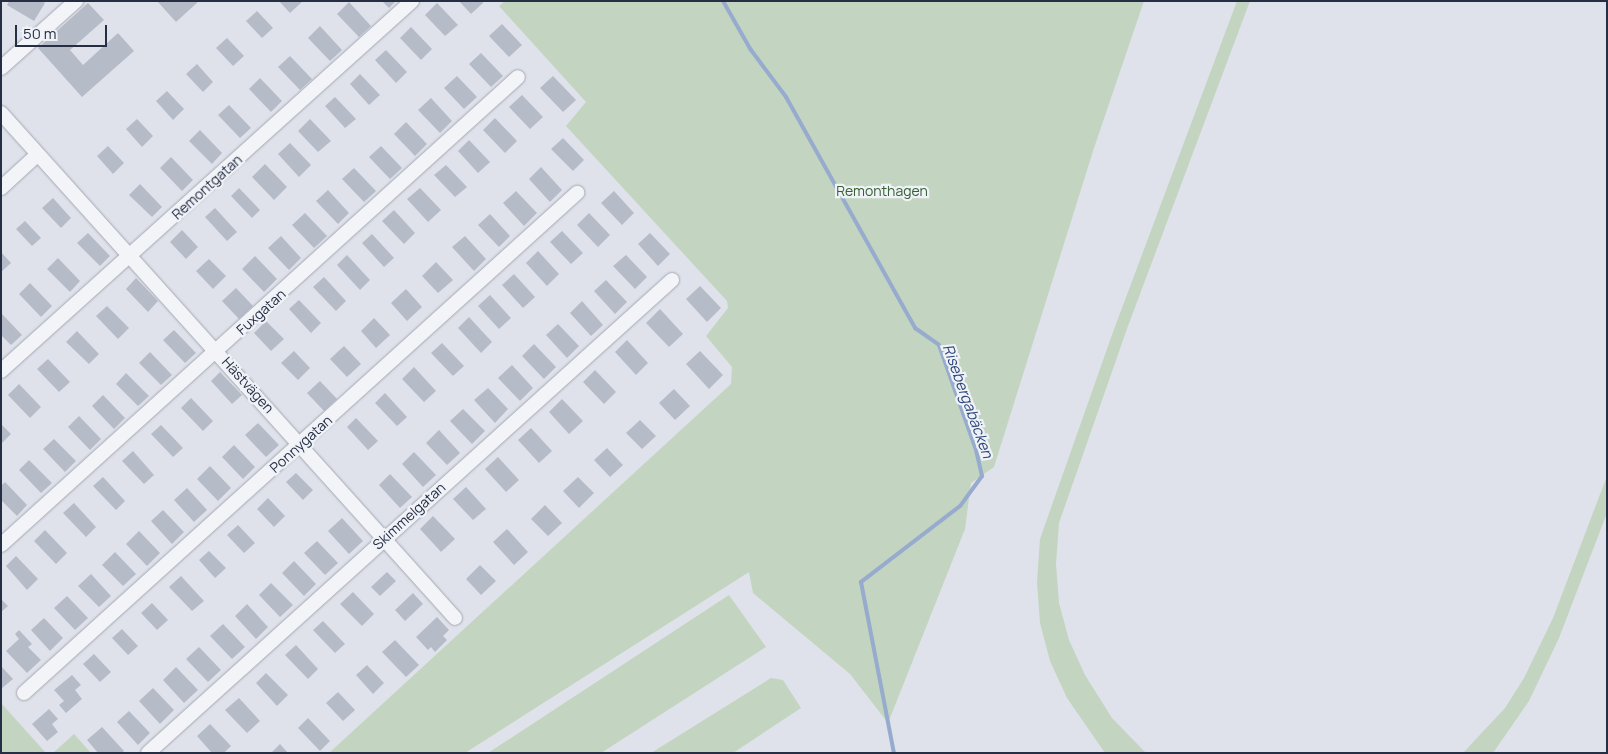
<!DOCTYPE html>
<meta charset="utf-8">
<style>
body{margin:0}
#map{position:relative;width:1608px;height:754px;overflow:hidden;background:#dfe2ea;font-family:Manrope,sans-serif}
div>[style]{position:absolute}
.green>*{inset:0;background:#c3d5c0}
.stream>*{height:4px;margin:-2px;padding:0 2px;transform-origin:2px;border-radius:2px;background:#97abce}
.building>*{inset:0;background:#b6bbc8}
.roads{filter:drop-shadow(0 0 1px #a4a8b5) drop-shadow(0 0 1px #a4a8b5)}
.minor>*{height:14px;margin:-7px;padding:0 7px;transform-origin:7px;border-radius:7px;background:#f3f4f8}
span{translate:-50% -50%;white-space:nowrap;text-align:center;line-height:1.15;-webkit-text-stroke:4.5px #eff2f7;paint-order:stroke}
.street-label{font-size:14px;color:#262e43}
.park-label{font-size:14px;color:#366032}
.water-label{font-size:15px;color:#2c477b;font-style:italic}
.frame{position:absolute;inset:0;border:2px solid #262e43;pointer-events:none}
.scale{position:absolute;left:15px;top:25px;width:92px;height:22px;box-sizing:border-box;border:2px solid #262e43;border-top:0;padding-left:6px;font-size:15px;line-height:18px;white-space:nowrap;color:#262e43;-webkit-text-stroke:4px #eff2f7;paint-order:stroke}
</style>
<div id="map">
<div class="green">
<i style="clip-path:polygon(505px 1px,1144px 1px,1094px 148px,994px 467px,971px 483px,965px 529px,888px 723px,850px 674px,753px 593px,749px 572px,465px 753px,329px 753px,731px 384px,732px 367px,706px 336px,728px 308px,727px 301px,566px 126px,586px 102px,499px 6px)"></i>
<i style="clip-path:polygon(1237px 1px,1250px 1px,1128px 326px,1059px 523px,1056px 564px,1059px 603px,1069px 640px,1085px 675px,1112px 718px,1146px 753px,1105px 753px,1067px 698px,1050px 661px,1040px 623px,1037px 582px,1040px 539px,1113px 332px)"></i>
<i style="clip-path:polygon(1607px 476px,1607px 513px,1559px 638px,1529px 701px,1493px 753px,1463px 753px,1505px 708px,1524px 678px,1553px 618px)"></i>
<i style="clip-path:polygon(729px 595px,766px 647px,601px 753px,488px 753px)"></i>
<i style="clip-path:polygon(771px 678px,783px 680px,801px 708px,733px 753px,651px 753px)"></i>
<i style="clip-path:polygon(1px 703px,46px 753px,1px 753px)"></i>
<i style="clip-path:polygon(74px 734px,91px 753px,53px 753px)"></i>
</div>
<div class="stream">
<i style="left:723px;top:1px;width:56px;rotate:60.3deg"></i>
<i style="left:751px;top:50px;width:59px;rotate:53.3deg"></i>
<i style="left:786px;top:97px;width:265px;rotate:60.8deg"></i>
<i style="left:915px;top:328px;width:29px;rotate:35deg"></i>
<i style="left:939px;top:345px;width:111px;rotate:70.6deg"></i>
<i style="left:976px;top:450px;width:27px;rotate:77deg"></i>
<i style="left:982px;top:476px;width:37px;rotate:126deg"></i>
<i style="left:960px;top:506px;width:125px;rotate:142.5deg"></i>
<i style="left:861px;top:582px;width:174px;rotate:79.1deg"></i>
</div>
<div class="building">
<i style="clip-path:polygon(9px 1px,42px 1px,45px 3px,34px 21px,7px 5px)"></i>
<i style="clip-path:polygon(157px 1px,199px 1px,176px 22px)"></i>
<i style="clip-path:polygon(279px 1px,303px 1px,290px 13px)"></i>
<i style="clip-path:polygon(382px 1px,396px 1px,389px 8px)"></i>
<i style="clip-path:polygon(459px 1px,482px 1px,483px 3px,471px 14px)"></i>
<i style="clip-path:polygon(349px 2px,371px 26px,359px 37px,337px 14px)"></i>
<i style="clip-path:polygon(88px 3px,104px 20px,70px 50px,83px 65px,118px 33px,134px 51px,82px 97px,38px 48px)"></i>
<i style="clip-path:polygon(437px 3px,458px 25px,445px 36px,425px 15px)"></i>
<i style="clip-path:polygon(257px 11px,273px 28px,262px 38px,246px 21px)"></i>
<i style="clip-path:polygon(502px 24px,522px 45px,509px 57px,489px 36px)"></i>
<i style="clip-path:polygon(320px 26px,342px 50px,330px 61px,308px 38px)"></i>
<i style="clip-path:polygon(411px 27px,432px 49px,421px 60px,400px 38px)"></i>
<i style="clip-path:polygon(227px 38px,244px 56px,233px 66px,216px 48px)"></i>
<i style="clip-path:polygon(386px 50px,407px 72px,396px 83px,375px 60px)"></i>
<i style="clip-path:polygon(481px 53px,503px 76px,491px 87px,469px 64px)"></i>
<i style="clip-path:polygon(290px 56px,312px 79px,300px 90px,278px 67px)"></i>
<i style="clip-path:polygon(197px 64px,213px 82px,203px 92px,186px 74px)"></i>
<i style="clip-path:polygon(360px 74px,380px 95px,369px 105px,350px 84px)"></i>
<i style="clip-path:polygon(457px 76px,477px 97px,464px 109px,444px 88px)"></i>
<i style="clip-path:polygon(553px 76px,576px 100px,563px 112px,540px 88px)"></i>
<i style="clip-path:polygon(260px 78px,282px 101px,271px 112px,249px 89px)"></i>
<i style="clip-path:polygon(167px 91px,184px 109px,173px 120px,156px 101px)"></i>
<i style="clip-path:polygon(522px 95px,543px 117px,530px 129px,509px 107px)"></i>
<i style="clip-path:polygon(335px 97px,356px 119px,345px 128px,325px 106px)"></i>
<i style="clip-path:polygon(431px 98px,452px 121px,440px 133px,418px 110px)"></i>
<i style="clip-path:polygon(229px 105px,251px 128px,240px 138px,218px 115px)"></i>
<i style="clip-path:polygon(495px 118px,517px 141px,505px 153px,483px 130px)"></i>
<i style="clip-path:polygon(137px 119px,153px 136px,142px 147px,126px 129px)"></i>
<i style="clip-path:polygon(310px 119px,331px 141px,318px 152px,298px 131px)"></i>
<i style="clip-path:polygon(406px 122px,427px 144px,415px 156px,394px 134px)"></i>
<i style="clip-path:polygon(200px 130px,222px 153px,212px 164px,189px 141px)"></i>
<i style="clip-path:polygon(563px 138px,584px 160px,573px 171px,551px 149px)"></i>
<i style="clip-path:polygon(469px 140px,490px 162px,478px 173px,458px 151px)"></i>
<i style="clip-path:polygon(290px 143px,311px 165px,299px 177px,278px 154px)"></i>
<i style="clip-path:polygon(108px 146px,124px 163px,113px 174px,97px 156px)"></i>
<i style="clip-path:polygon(381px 146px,402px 168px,390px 179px,369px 157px)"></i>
<i style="clip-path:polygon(171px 157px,193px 180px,182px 191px,160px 168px)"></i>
<i style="clip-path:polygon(265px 164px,287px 187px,274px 200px,252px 177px)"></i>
<i style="clip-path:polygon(446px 165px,467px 187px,455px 197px,434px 175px)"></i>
<i style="clip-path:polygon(541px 167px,562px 190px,550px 202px,529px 179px)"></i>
<i style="clip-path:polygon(354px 168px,376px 191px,364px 202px,342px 179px)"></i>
<i style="clip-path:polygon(140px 184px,162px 207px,152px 217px,129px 195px)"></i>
<i style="clip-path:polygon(239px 188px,260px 210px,252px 218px,231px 196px)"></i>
<i style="clip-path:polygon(420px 188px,441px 210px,428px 222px,407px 199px)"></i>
<i style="clip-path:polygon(328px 190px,349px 213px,338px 224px,316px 201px)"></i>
<i style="clip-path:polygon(516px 191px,537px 213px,524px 226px,503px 203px)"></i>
<i style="clip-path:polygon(614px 191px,634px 213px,622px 225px,601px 203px)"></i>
<i style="clip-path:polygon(53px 198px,71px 218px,61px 228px,42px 208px)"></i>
<i style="clip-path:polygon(215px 208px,237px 232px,227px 241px,205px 217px)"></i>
<i style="clip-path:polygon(394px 210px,415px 233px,404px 244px,382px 221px)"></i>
<i style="clip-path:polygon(305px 213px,327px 236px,314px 248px,292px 225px)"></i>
<i style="clip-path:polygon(589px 213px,610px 235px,598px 247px,577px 225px)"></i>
<i style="clip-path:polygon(490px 214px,510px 236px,499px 247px,478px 225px)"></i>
<i style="clip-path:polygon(25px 221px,41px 238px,32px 246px,16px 229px)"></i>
<i style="clip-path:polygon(182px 230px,198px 247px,186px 259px,170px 242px)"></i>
<i style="clip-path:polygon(562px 231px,583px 253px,571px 264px,550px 242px)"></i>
<i style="clip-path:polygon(88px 233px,110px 256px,100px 266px,77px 243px)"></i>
<i style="clip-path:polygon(650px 233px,670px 254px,658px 266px,638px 244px)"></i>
<i style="clip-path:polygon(372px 234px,394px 258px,384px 267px,362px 243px)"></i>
<i style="clip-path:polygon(281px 236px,301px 258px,289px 270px,268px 248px)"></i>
<i style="clip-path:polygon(465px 236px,486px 259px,474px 271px,452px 247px)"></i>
<i style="clip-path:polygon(538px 251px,559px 274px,547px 286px,526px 263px)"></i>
<i style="clip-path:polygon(1px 252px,11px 263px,1px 272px)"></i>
<i style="clip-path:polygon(347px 255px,370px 280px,360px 290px,337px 265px)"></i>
<i style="clip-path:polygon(626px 255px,647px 277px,635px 289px,613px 266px)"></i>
<i style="clip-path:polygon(255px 256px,277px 279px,264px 292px,242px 269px)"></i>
<i style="clip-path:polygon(58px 258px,80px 281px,70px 292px,47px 269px)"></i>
<i style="clip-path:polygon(209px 259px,226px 276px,213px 289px,196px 271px)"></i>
<i style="clip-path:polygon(436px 262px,453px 280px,438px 293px,422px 276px)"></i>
<i style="clip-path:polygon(514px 274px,535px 297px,523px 308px,502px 285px)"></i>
<i style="clip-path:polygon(324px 277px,346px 301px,336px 311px,313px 287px)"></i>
<i style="clip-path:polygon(136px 278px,158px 301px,148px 312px,126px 289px)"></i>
<i style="clip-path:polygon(606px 280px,627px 302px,615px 314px,594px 291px)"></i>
<i style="clip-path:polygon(30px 283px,52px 306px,41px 317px,19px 294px)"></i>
<i style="clip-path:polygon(700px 286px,721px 308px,707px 322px,686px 299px)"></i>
<i style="clip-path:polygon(236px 288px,253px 306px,239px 319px,222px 301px)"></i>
<i style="clip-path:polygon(406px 289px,422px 307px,407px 321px,391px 303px)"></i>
<i style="clip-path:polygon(490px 295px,511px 318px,499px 329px,478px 306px)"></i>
<i style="clip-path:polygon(299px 300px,321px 323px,311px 333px,289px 309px)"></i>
<i style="clip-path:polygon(582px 301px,603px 325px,591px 336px,570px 313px)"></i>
<i style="clip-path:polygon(107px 306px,129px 328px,118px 339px,96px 316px)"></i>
<i style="clip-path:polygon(660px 309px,683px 334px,669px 347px,646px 323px)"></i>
<i style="clip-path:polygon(1px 313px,22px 335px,11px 345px,1px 335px)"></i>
<i style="clip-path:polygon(469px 317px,492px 342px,481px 353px,458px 328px)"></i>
<i style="clip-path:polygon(374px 318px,390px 335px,376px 348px,361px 331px)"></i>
<i style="clip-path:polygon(266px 321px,284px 339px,271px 351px,254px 333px)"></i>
<i style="clip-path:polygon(558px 324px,579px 346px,567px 358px,546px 335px)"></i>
<i style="clip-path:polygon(174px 330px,196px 353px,185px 363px,163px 340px)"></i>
<i style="clip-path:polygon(77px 331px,99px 354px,89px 364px,66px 342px)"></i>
<i style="clip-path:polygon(627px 340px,648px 363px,636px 375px,615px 352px)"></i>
<i style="clip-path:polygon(442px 343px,464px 366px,453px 376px,431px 353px)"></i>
<i style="clip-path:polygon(534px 344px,556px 367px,544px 379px,522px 356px)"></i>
<i style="clip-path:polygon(344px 346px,361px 364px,347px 377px,330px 359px)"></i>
<i style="clip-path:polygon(294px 351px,310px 368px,298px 380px,281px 363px)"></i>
<i style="clip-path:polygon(700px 351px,723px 375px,709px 389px,686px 364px)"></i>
<i style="clip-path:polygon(150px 352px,172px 375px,161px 385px,139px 363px)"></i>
<i style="clip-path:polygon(48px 359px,70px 382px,59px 392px,37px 369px)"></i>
<i style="clip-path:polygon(512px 365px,533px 388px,520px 401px,498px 378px)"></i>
<i style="clip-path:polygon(414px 367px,436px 391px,424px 402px,402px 379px)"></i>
<i style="clip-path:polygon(595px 370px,616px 392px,604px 404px,583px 382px)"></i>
<i style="clip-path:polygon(220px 372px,242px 395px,232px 404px,211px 381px)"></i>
<i style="clip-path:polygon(126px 373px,149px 396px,138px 406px,116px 384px)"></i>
<i style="clip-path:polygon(320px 381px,337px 399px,324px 411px,307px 393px)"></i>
<i style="clip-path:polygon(19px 384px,41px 407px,30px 418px,8px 395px)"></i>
<i style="clip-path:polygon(488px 388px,508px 409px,495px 423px,474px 400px)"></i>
<i style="clip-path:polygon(674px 389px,690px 406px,675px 420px,659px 403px)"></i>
<i style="clip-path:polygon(385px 393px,407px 417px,397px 426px,375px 403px)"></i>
<i style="clip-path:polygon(103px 395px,125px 418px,114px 429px,92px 406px)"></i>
<i style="clip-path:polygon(191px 398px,213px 421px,203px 431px,181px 408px)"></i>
<i style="clip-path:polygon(562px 399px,583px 421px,569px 434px,549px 412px)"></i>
<i style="clip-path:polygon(463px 409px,485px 431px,472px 444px,450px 421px)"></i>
<i style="clip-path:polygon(79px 416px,101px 439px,90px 450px,68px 427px)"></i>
<i style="clip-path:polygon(356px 418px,378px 441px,368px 450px,347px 427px)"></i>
<i style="clip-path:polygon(640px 420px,656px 436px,642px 449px,626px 433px)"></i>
<i style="clip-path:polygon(258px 423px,279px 445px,266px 457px,245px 435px)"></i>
<i style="clip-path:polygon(1px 424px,11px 434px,1px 444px)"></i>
<i style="clip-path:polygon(161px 425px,183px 448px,173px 457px,151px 434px)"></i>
<i style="clip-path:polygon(531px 428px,552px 451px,539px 463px,518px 440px)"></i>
<i style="clip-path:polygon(439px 430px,460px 453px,447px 465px,426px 443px)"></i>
<i style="clip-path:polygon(54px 439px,76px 461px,65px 472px,43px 449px)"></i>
<i style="clip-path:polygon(234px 445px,255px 467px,243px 479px,222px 457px)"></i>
<i style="clip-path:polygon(607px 448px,623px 465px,610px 477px,594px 460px)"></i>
<i style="clip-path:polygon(133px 451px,154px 475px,144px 484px,122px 461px)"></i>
<i style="clip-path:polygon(414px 452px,436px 475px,423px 487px,402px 464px)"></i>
<i style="clip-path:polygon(498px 457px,519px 480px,506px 492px,485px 469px)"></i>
<i style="clip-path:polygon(29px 460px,52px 483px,41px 493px,19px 470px)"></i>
<i style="clip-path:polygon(210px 466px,231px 488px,218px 501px,197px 479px)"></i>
<i style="clip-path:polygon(296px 473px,313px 490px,303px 500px,286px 482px)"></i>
<i style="clip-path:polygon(390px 474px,412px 497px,400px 508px,379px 485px)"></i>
<i style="clip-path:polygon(103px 477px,125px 501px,116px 510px,93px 486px)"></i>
<i style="clip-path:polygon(578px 477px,594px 493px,579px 508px,563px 491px)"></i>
<i style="clip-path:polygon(5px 482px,27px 505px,17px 516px,1px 500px,1px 486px)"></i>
<i style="clip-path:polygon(466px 487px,486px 509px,473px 520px,453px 499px)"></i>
<i style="clip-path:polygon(187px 488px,207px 510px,194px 522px,174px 500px)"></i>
<i style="clip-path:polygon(268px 498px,285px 516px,274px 527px,257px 509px)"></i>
<i style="clip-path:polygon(74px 503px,96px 527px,86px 537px,63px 513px)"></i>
<i style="clip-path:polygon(545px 505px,562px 523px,548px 536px,531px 519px)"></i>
<i style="clip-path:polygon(163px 510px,184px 532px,172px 544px,151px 521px)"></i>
<i style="clip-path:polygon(433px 516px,455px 539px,441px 552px,420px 529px)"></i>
<i style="clip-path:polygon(342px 518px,363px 541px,349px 554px,328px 531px)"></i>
<i style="clip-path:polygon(238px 525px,255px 543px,244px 553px,227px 535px)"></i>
<i style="clip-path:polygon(507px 529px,528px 552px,514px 565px,493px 542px)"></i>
<i style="clip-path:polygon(45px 530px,67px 553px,56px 564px,34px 541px)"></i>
<i style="clip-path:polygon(139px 531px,160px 553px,147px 566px,126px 544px)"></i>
<i style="clip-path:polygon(317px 541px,338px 563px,325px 575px,304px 553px)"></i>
<i style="clip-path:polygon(209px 551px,226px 568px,215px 578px,199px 560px)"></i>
<i style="clip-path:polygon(115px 552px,136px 574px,123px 586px,102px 565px)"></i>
<i style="clip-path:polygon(16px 556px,38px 579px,27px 590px,6px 566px)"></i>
<i style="clip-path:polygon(294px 561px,316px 584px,304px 596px,282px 573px)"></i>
<i style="clip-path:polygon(480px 565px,496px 581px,481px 595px,466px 579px)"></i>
<i style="clip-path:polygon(387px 572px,396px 581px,380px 596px,371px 587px)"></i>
<i style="clip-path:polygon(91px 574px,111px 596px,99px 607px,78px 586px)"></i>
<i style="clip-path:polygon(181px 576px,204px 601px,192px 611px,169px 587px)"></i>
<i style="clip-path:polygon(271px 583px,293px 605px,280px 617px,259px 595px)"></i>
<i style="clip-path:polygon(353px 592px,374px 614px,362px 626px,340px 604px)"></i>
<i style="clip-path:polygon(413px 593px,423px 604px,405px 621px,395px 610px)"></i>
<i style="clip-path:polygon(67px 596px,88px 618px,75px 630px,54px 608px)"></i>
<i style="clip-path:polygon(1px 599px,8px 606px,1px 612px)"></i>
<i style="clip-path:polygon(152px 603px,168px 620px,157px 630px,141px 613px)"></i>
<i style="clip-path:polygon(247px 604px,268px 627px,256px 639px,235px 616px)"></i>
<i style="clip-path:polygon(437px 617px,449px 630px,443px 636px,447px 640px,435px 652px,431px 647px,428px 650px,416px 637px)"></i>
<i style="clip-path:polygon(44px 618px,63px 638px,50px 651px,31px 630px)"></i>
<i style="clip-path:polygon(323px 621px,345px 644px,335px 653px,313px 630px)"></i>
<i style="clip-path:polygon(223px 624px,245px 647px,232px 659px,210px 636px)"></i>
<i style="clip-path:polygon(122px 629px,138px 646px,128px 655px,112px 638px)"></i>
<i style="clip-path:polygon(19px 630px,32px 644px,28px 647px,41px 660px,27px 673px,6px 651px,19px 639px,15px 634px)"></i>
<i style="clip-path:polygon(395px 640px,419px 665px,406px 677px,382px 652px)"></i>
<i style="clip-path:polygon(296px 645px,318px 669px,308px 679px,285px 655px)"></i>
<i style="clip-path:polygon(199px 647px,221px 670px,208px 682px,186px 659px)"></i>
<i style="clip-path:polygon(94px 654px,111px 672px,100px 682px,83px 664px)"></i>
<i style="clip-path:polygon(367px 665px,384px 683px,373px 694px,356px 675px)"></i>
<i style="clip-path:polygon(1px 666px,13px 679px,1px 689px)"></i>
<i style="clip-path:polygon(176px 667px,198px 690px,184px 703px,163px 680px)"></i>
<i style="clip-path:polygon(266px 673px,288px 695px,277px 706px,256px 683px)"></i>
<i style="clip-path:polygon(72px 675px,81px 685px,75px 690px,82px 699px,66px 713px,59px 705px,64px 701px,54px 690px)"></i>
<i style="clip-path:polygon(153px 688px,174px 710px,160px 724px,139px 701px)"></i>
<i style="clip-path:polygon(338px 692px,355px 710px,343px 721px,326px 703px)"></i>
<i style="clip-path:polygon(239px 698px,260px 721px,247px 733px,225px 710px)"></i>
<i style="clip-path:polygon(49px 709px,58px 719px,52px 724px,58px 732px,47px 741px,32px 724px)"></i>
<i style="clip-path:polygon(129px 711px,150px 733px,138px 745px,117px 722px)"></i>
<i style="clip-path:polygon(308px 718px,330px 741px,320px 751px,298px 728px)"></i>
<i style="clip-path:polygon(210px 724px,231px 746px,224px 753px,212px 753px,197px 736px)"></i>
<i style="clip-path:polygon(102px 727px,124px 751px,122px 753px,98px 753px,87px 740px)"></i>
<i style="clip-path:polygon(280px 744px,288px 753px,271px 753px)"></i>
</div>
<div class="roads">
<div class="minor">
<i style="left:1px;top:68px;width:101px;rotate:-41.8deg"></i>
<i style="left:1px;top:113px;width:679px;rotate:48.04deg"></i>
<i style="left:1px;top:188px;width:49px;rotate:-42.5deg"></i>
<i style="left:1px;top:371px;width:553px;rotate:-41.99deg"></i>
<i style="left:1px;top:545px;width:697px;rotate:-42.15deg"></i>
<i style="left:24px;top:693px;width:746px;rotate:-42.12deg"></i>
<i style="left:148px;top:753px;width:706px;rotate:-42.07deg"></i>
</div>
</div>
<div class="street-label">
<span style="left:207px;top:187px;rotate:-42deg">Remontgatan</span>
<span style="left:261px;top:312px;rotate:-42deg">Fuxgatan</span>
<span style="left:248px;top:385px;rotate:48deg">Hästvägen</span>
<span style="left:301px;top:444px;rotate:-42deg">Ponnygatan</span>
<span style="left:409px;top:516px;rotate:-42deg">Skimmelgatan</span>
</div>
<div class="park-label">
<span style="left:882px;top:191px">Remonthagen</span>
</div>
<div class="water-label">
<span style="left:968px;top:401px;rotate:70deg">Risebergabäcken</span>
</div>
<div class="frame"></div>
<div class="scale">50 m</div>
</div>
